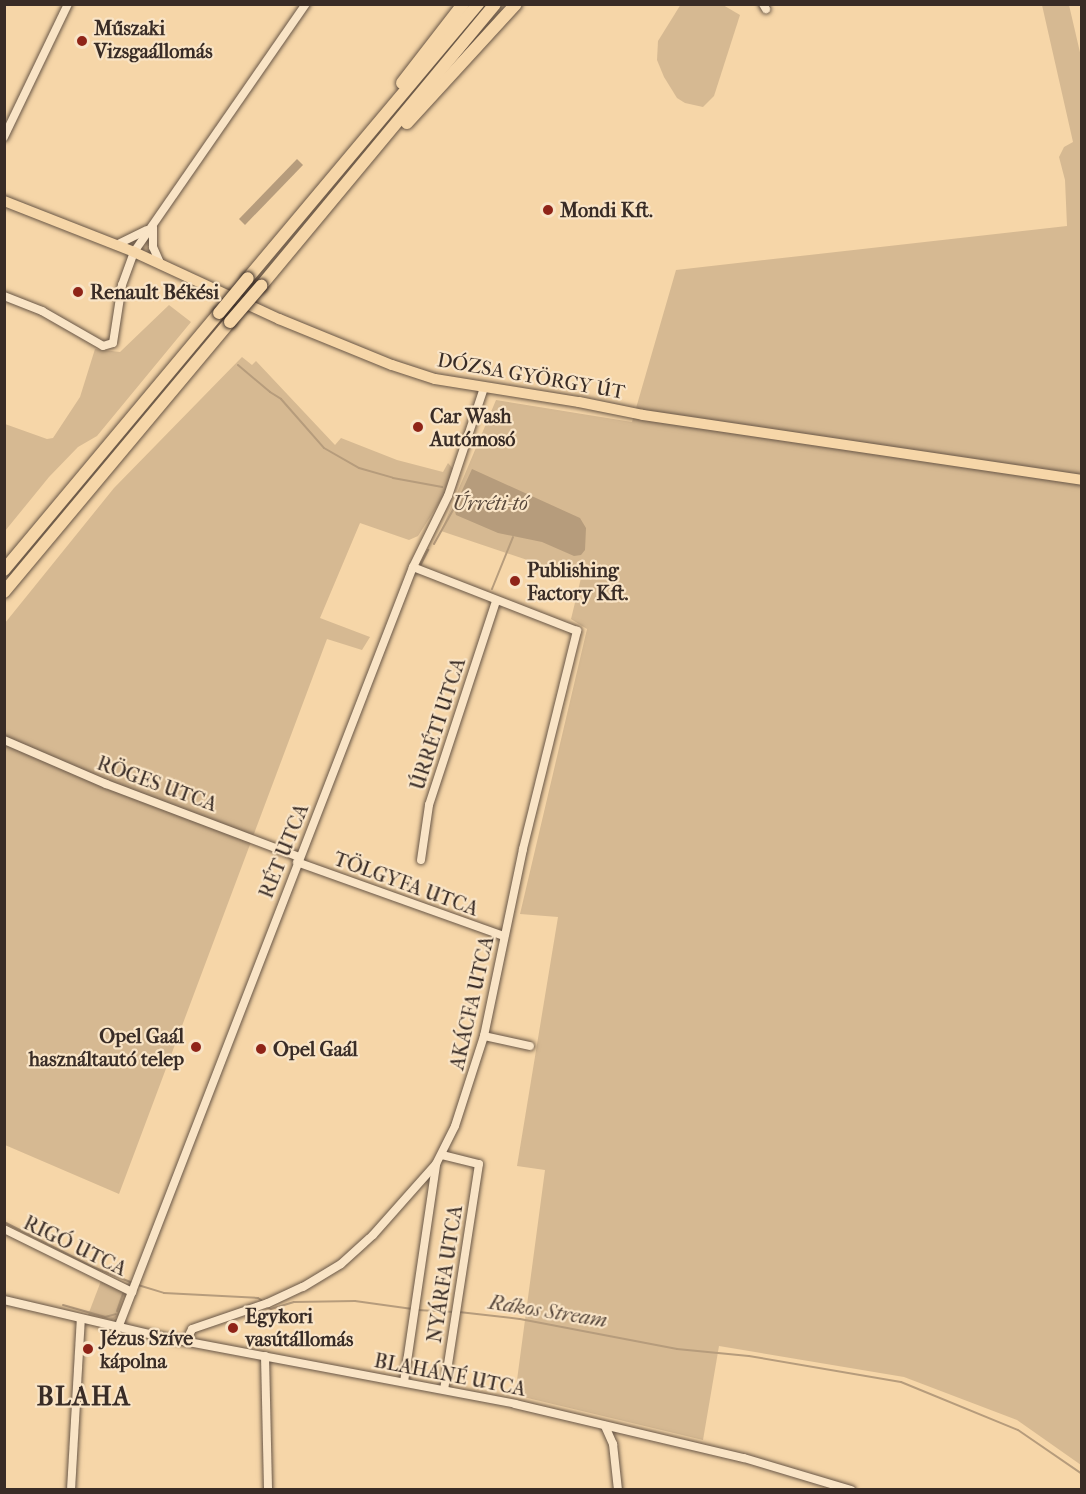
<!DOCTYPE html>
<meta charset="utf-8">
<style>
body{margin:0}
#map{position:relative;width:1086px;height:1494px;overflow:hidden;background:#f6d6a8;font-family:"IM FELL French Canon",serif}
div>[style]{position:absolute}
.green>*{inset:0;background:#d6b992}
.water>*{inset:0;background:#b69c7c}
.stream>*{height:2px;margin:-1px;padding:0 1px;transform-origin:1px;border-radius:1px;background:#b69c7c}
.roads{filter:drop-shadow(0 0 2px #685646) drop-shadow(0 0 2px #685646)}
.minor>*{height:8px;margin:-4px;padding:0 4px;transform-origin:4px;border-radius:4px;background:#f9e4c6}
.major>*{height:10px;margin:-5px;padding:0 5px;transform-origin:5px;border-radius:5px;background:#f6d6a8}
.highway>*{height:12px;margin:-6px;padding:0 6px;transform-origin:6px;border-radius:6px;background:#f6d6a8}
.bridges{filter:drop-shadow(0 0 2px #392c26) drop-shadow(0 0 2px #392c26)}
.highway-bridge>*{height:12px;margin:-6px;padding:0 6px;transform-origin:6px;border-radius:6px;background:#f6d6a8}
.dots>*{width:16px;height:16px;translate:-50% -50%;box-sizing:border-box;border:3px solid #f9e4c6;border-radius:50%}
span{translate:-50% -50%;white-space:nowrap;text-align:center;line-height:1.15;-webkit-text-stroke:4.5px #f9e4c6;paint-order:stroke}
.poi-label{font-size:20px;color:#392c26;font-weight:700}
.left{translate:0 -50%;text-align:left}
.right{translate:-100% -50%;text-align:right}
.street-label{font-size:20px;color:#392c26}
.water-label{font-size:21px;color:#58483c;font-style:italic}
.district-label{font-size:26px;color:#392c26;font-weight:700;letter-spacing:1.5px}
.frame{position:absolute;inset:0;border:6px solid #392c26;pointer-events:none}
</style>
<div id="map">
<div class="green">
<i style="clip-path:polygon(681px 4px,723px 5px,740px 15px,714px 96px,703px 107px,685px 103px,677px 98px,664px 77px,657px 60px,658px 41px)"></i>
<i style="clip-path:polygon(1042px 5px,1069px 5px,1082px 61px,1081px 1465px,1017px 1420px,904px 1377px,719px 1346px,703px 1440px,515px 1395px,545px 1170px,517px 1166px,558px 917px,520px 914px,587px 629px,571px 619px,581px 578px,441px 531px,496px 400px,632px 422px,676px 270px,1067px 226px,1065px 180px,1059px 157px,1064px 147px,1073px 142px)"></i>
<i style="clip-path:polygon(169px 305px,191px 322px,97px 436px,78px 447px,49px 477px,5px 531px,5px 424px,47px 439px,53px 438px,80px 397px,95px 349px,120px 352px)"></i>
<i style="clip-path:polygon(242px 357px,252px 365px,256px 361px,335px 445px,341px 438px,397px 460px,443px 472px,448px 463px,454px 470px,446px 492px,418px 536px,409px 540px,360px 523px,320px 618px,370px 637px,362px 650px,327px 639px,119px 1194px,5px 1145px,5px 623px,114px 488px)"></i>
<i style="clip-path:polygon(101px 1281px,126px 1293px,118px 1316px,112px 1320px,88px 1315px)"></i>
</div>
<div class="water">
<i style="clip-path:polygon(297px 159px,303px 165px,245px 225px,239px 219px)"></i>
<i style="clip-path:polygon(472px 469px,580px 518px,586px 528px,585px 550px,581px 555px,574px 556px,542px 542px,498px 533px,456px 515px,454px 508px)"></i>
</div>
<div class="stream">
<i style="left:238px;top:365px;width:42px;rotate:40.2deg"></i>
<i style="left:270px;top:392px;width:13px;rotate:32deg"></i>
<i style="left:281px;top:399px;width:65px;rotate:48.7deg"></i>
<i style="left:324px;top:448px;width:40px;rotate:29.7deg"></i>
<i style="left:359px;top:468px;width:35px;rotate:16deg"></i>
<i style="left:393px;top:478px;width:50px;rotate:10.4deg"></i>
<i style="left:434px;top:544px;width:41px;rotate:-60.9deg"></i>
<i style="left:421px;top:564px;width:16px;rotate:-63deg"></i>
<i style="left:492px;top:589px;width:56px;rotate:-68deg"></i>
<i style="left:4px;top:1222px;width:100px;rotate:26.8deg"></i>
<i style="left:93px;top:1267px;width:43px;rotate:21.8deg"></i>
<i style="left:138px;top:1285px;width:27px;rotate:17deg"></i>
<i style="left:164px;top:1293px;width:94px;rotate:3deg"></i>
<i style="left:258px;top:1298px;width:7px;rotate:34deg"></i>
<i style="left:63px;top:1305px;width:44px;rotate:15.9deg"></i>
<i style="left:105px;top:1317px;width:11px;rotate:-15deg"></i>
<i style="left:267px;top:1307px;width:4px;rotate:27deg"></i>
<i style="left:271px;top:1309px;width:24px;rotate:-17deg"></i>
<i style="left:294px;top:1302px;width:61px;rotate:-0.9deg"></i>
<i style="left:355px;top:1301px;width:58px;rotate:8deg"></i>
<i style="left:417px;top:1310px;width:37px;rotate:3deg"></i>
<i style="left:117px;top:1311px;width:18px;rotate:-71deg"></i>
<i style="left:459px;top:1312px;width:61px;rotate:6.5deg"></i>
<i style="left:520px;top:1319px;width:160px;rotate:10.8deg"></i>
<i style="left:677px;top:1349px;width:72px;rotate:5.6deg"></i>
<i style="left:749px;top:1356px;width:154px;rotate:9.7deg"></i>
<i style="left:901px;top:1382px;width:126px;rotate:22.3deg"></i>
<i style="left:1018px;top:1430px;width:78px;rotate:34.5deg"></i>
</div>
<div class="roads">
<div class="minor">
<i style="left:763px;top:4px;width:6px;rotate:59deg"></i>
<i style="left:4px;top:137px;width:148px;rotate:-64.3deg"></i>
<i style="left:153px;top:227px;width:20px;rotate:90deg"></i>
<i style="left:153px;top:247px;width:17px;rotate:66deg"></i>
<i style="left:116px;top:245px;width:34px;rotate:-26deg"></i>
<i style="left:4px;top:296px;width:41px;rotate:21.5deg"></i>
<i style="left:42px;top:311px;width:70px;rotate:29.8deg"></i>
<i style="left:103px;top:346px;width:10px;rotate:-17deg"></i>
<i style="left:113px;top:343px;width:59px;rotate:-81.2deg"></i>
<i style="left:122px;top:285px;width:35px;rotate:-70deg"></i>
<i style="left:134px;top:252px;width:302px;rotate:-55.3deg"></i>
<i style="left:4px;top:740px;width:111px;rotate:23.3deg"></i>
<i style="left:106px;top:784px;width:206px;rotate:20.7deg"></i>
<i style="left:421px;top:860px;width:56px;rotate:-81.7deg"></i>
<i style="left:429px;top:805px;width:215px;rotate:-71.8deg"></i>
<i style="left:297px;top:862px;width:220px;rotate:19.7deg"></i>
<i style="left:484px;top:1036px;width:47px;rotate:12.3deg"></i>
<i style="left:442px;top:1155px;width:38px;rotate:14deg"></i>
<i style="left:479px;top:1164px;width:228px;rotate:98.8deg"></i>
<i style="left:4px;top:1229px;width:143px;rotate:26.2deg"></i>
<i style="left:4px;top:1300px;width:162px;rotate:13.2deg"></i>
<i style="left:162px;top:1337px;width:359px;rotate:10.7deg"></i>
<i style="left:515px;top:1404px;width:235px;rotate:13.3deg"></i>
<i style="left:744px;top:1458px;width:112px;rotate:16.7deg"></i>
<i style="left:118px;top:1328px;width:816px;rotate:-68.81deg"></i>
<i style="left:413px;top:567px;width:79px;rotate:-63.8deg"></i>
<i style="left:448px;top:496px;width:114px;rotate:-71.6deg"></i>
<i style="left:186px;top:1341px;width:13px;rotate:-63deg"></i>
<i style="left:192px;top:1329px;width:80px;rotate:-18.9deg"></i>
<i style="left:268px;top:1303px;width:38px;rotate:-25deg"></i>
<i style="left:303px;top:1287px;width:44px;rotate:-31.2deg"></i>
<i style="left:341px;top:1264px;width:43px;rotate:-42.2deg"></i>
<i style="left:373px;top:1235px;width:95px;rotate:-48.4deg"></i>
<i style="left:265px;top:1356px;width:134px;rotate:88.7deg"></i>
<i style="left:404px;top:1382px;width:220px;rotate:-81.6deg"></i>
<i style="left:436px;top:1164px;width:42px;rotate:-63.4deg"></i>
<i style="left:455px;top:1126px;width:95px;rotate:-72.1deg"></i>
<i style="left:484px;top:1036px;width:191px;rotate:-78.2deg"></i>
<i style="left:523px;top:849px;width:225px;rotate:-76.1deg"></i>
<i style="left:577px;top:631px;width:176px;rotate:-158.7deg"></i>
<i style="left:605px;top:1426px;width:20px;rotate:66deg"></i>
<i style="left:613px;top:1444px;width:46px;rotate:83.8deg"></i>
<i style="left:71px;top:1490px;width:171px;rotate:-86.7deg"></i>
</div>
<div class="major">
<i style="left:4px;top:201px;width:140px;rotate:21.4deg"></i>
<i style="left:134px;top:252px;width:160px;rotate:24.8deg"></i>
<i style="left:279px;top:319px;width:122px;rotate:22.2deg"></i>
<i style="left:392px;top:365px;width:45px;rotate:18deg"></i>
<i style="left:435px;top:379px;width:146px;rotate:9.1deg"></i>
<i style="left:579px;top:402px;width:65px;rotate:11.5deg"></i>
<i style="left:643px;top:415px;width:444px;rotate:8.4deg"></i>
</div>
<div class="highway">
<i style="left:402px;top:83px;width:100px;rotate:-52.3deg"></i>
<i style="left:407px;top:123px;width:161px;rotate:-47.5deg"></i>
<i style="left:248px;top:278px;width:358px;rotate:-50deg"></i>
<i style="left:261px;top:286px;width:366px;rotate:-50.3deg"></i>
<i style="left:4px;top:570px;width:335px;rotate:-50.1deg"></i>
<i style="left:4px;top:592px;width:352px;rotate:-50.1deg"></i>
</div>
</div>
<div class="bridges">
<div class="highway-bridge">
<i style="left:219px;top:313px;width:45px;rotate:-50.4deg"></i>
<i style="left:230px;top:322px;width:48px;rotate:-49.3deg"></i>
</div>
</div>
<div class="dots">
<i style="left:82px;top:41px;background:#8f2418"></i>
<i style="left:548px;top:210px;background:#8f2418"></i>
<i style="left:78px;top:292px;background:#8f2418"></i>
<i style="left:418px;top:427px;background:#8f2418"></i>
<i style="left:515px;top:581px;background:#8f2418"></i>
<i style="left:196px;top:1047px;background:#8f2418"></i>
<i style="left:261px;top:1049px;background:#8f2418"></i>
<i style="left:233px;top:1328px;background:#8f2418"></i>
<i style="left:88px;top:1349px;background:#8f2418"></i>
</div>
<div class="poi-label">
<span class="left" style="left:94px;top:40px">Műszaki<br>Vizsgaállomás</span>
<span class="left" style="left:560px;top:210px">Mondi Kft.</span>
<span class="left" style="left:90px;top:292px">Renault Békési</span>
<span class="left" style="left:430px;top:428px">Car Wash<br>Autómosó</span>
<span class="left" style="left:527px;top:582px">Publishing<br>Factory Kft.</span>
<span class="right" style="left:184px;top:1048px">Opel Gaál<br>használtautó telep</span>
<span class="left" style="left:273px;top:1049px">Opel Gaál</span>
<span class="left" style="left:245px;top:1328px">Egykori<br>vasútállomás</span>
<span class="left" style="left:100px;top:1350px">Jézus Szíve<br>kápolna</span>
</div>
<div class="street-label">
<span style="left:531px;top:376px;rotate:10deg">DÓZSA GYÖRGY ÚT</span>
<span style="left:438px;top:724px;rotate:-72deg">ÚRRÉTI UTCA</span>
<span style="left:157px;top:784px;rotate:20deg">RÖGES UTCA</span>
<span style="left:284px;top:851px;rotate:-68deg">RÉT UTCA</span>
<span style="left:406px;top:884px;rotate:20deg">TÖLGYFA UTCA</span>
<span style="left:472px;top:1003px;rotate:-77deg">AKÁCFA UTCA</span>
<span style="left:75px;top:1246px;rotate:26deg">RIGÓ UTCA</span>
<span style="left:445px;top:1274px;rotate:-81deg">NYÁRFA UTCA</span>
<span style="left:450px;top:1375px;rotate:11deg">BLAHÁNÉ UTCA</span>
</div>
<div class="water-label">
<span style="left:490px;top:503px">Úrréti-tó</span>
<span style="left:548px;top:1311px;rotate:9deg">Rákos Stream</span>
</div>
<div class="district-label">
<span style="left:84px;top:1397px">BLAHA</span>
</div>
<div class="frame"></div>
</div>
